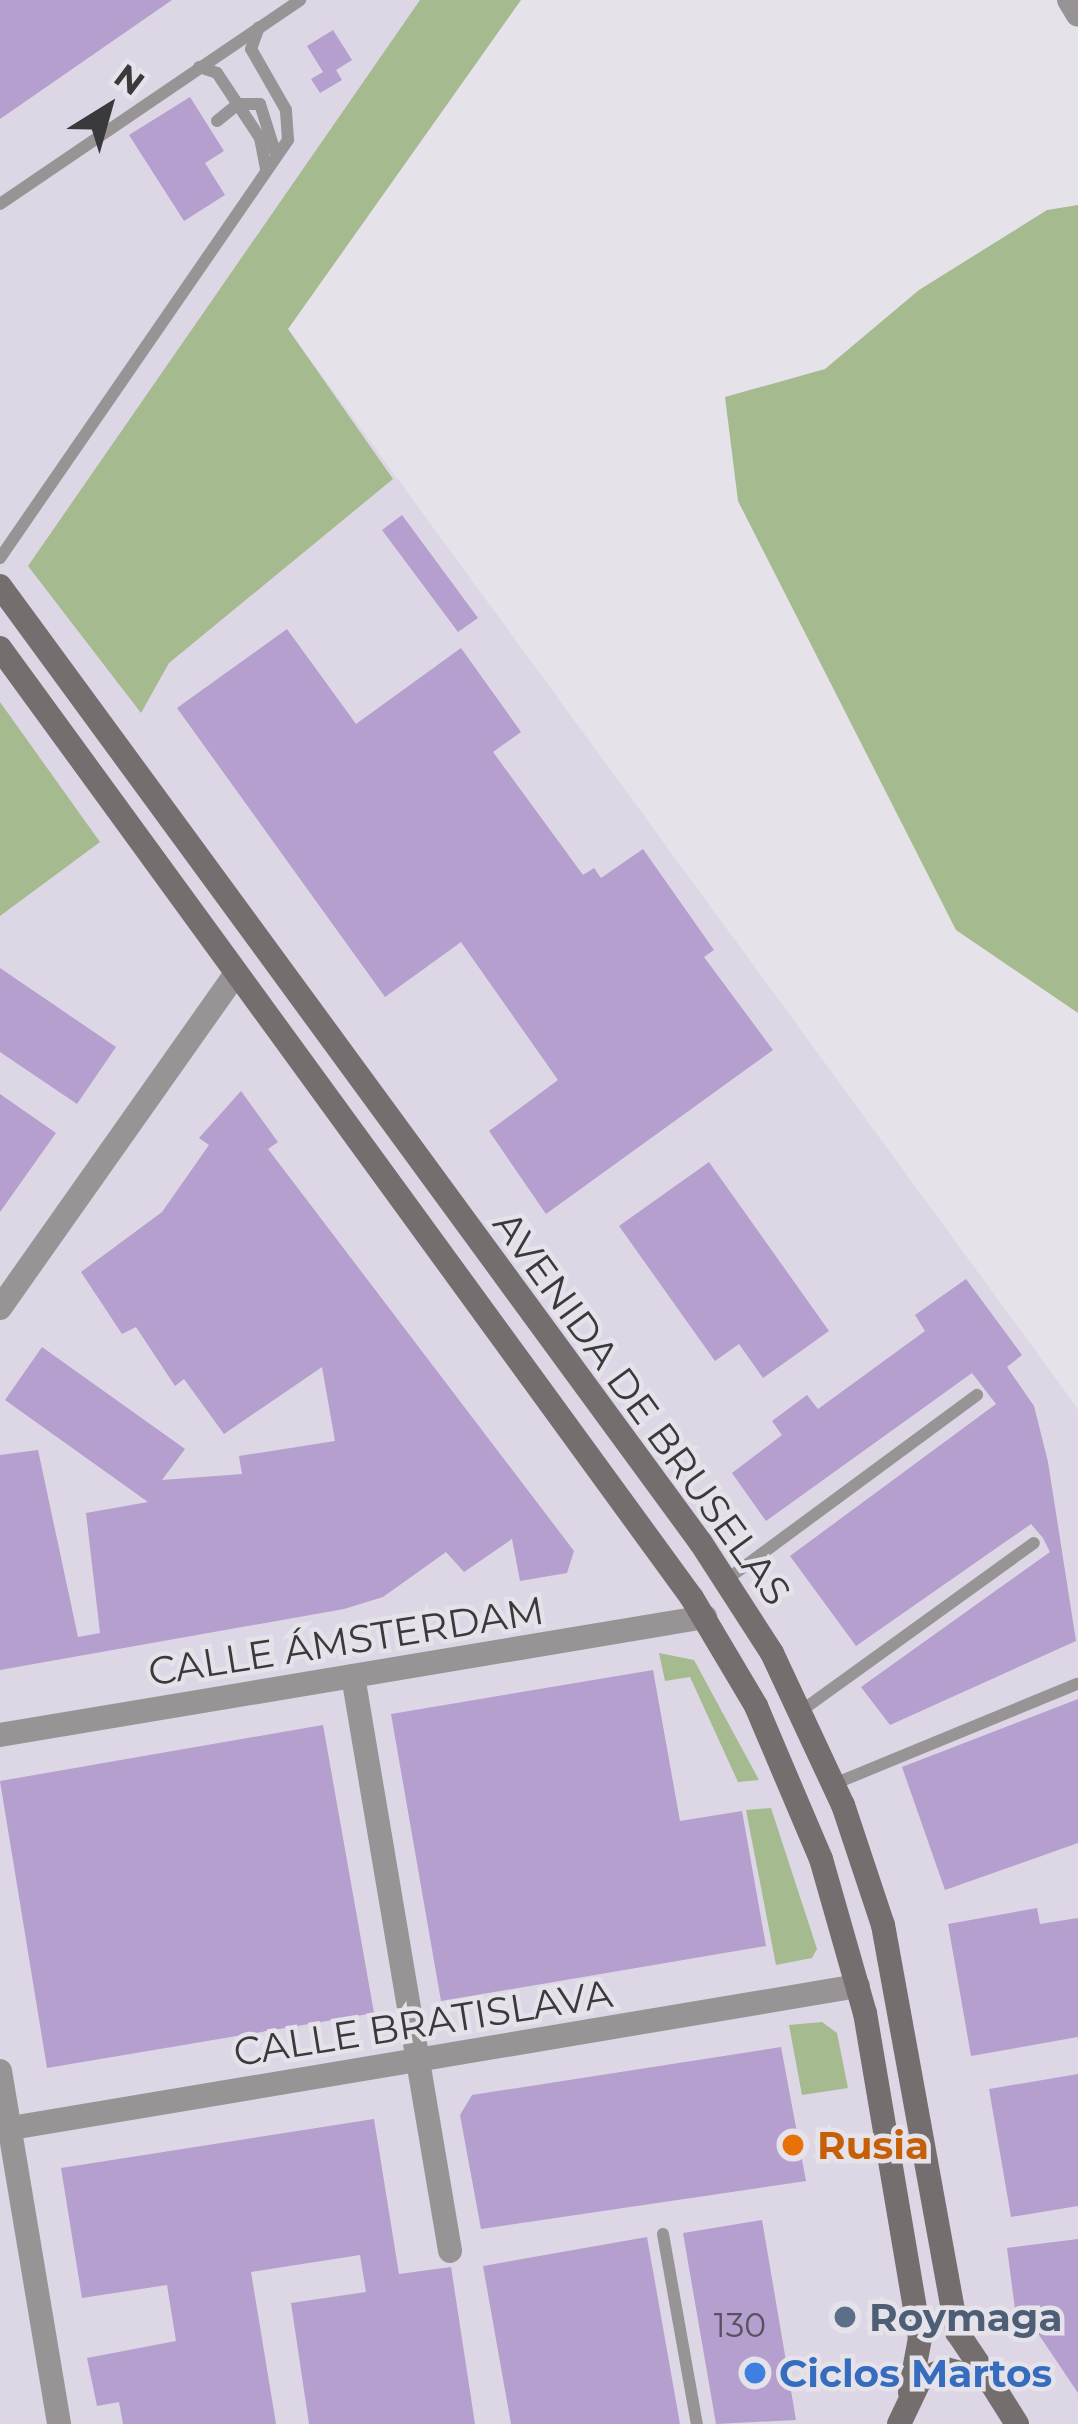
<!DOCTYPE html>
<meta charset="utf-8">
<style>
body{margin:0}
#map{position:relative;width:1078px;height:2424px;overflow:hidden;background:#e5e2ea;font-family:Montserrat,sans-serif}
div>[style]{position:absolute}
.built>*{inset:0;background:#ddd6e5}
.green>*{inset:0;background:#a6ba8f}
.building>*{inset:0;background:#b49fce}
.lane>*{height:12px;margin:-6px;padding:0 6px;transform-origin:6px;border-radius:6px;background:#989495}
.street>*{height:24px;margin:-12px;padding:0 12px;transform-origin:12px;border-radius:12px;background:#989495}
.secondary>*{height:24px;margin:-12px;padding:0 12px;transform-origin:12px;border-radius:12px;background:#746e6f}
.dots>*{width:33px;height:33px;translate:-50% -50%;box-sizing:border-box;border:6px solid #e5e2ea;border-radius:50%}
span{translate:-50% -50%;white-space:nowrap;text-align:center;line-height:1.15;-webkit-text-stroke:9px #e5e2ea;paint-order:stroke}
.number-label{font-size:33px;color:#585260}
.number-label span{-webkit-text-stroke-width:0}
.street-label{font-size:39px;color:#3a393c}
.food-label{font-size:39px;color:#c56008;font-weight:700}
.left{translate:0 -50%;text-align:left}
.service-label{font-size:39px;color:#4e5e75;font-weight:700}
.shop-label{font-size:39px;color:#366cbe;font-weight:700}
.north{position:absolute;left:48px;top:48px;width:120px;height:120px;-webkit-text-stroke:9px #e5e2ea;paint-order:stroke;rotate:37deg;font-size:33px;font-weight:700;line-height:48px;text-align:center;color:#3a393c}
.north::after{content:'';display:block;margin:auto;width:42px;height:54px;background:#3a393c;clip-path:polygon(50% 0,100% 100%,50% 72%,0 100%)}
</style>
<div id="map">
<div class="built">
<i style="clip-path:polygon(0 0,521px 0,288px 329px,1078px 1409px,1078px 2424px,0 2424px)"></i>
</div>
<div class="green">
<i style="clip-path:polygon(420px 0,521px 0,288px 329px,393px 479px,169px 663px,141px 713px,28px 566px)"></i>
<i style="clip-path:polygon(1078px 205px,1078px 1013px,956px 930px,738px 501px,725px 397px,825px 369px,919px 290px,1047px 210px)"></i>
<i style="clip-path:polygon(0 702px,100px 842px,0 916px)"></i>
<i style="clip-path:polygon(659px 1653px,694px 1660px,759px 1780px,738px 1782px,690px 1677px,665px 1681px)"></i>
<i style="clip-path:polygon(771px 1808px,817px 1949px,812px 1958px,776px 1965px,746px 1810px)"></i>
<i style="clip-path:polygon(822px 2022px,837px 2033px,848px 2088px,802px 2095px,789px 2025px)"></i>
</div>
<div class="building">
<i style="clip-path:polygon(0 0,172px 0,0 119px)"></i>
<i style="clip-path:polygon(333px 30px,352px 60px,336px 70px,342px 80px,320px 93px,311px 79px,323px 72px,307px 46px)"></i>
<i style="clip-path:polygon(190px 97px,224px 151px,205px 163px,225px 195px,184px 221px,129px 135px)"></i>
<i style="clip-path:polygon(402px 515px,478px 618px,458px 632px,382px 530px)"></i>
<i style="clip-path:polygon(287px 629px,356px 724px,461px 648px,521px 732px,493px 752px,583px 875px,594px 868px,601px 878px,643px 849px,714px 950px,704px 957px,773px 1050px,546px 1214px,489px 1131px,558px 1080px,461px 942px,385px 997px,177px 708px)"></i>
<i style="clip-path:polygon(0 968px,116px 1047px,77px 1104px,0 1052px)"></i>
<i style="clip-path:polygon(241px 1091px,278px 1142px,268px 1149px,574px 1551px,567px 1573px,520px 1581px,512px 1539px,464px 1572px,446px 1552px,383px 1597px,344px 1609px,0 1670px,0 1455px,38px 1450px,78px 1637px,100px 1633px,86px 1513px,148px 1502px,5px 1400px,42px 1347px,185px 1449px,162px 1480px,242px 1474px,239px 1456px,335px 1441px,322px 1367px,224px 1434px,184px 1379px,175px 1386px,136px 1327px,122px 1334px,81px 1272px,162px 1212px,209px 1145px,199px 1138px)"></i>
<i style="clip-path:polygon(0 1094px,56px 1133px,0 1212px)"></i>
<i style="clip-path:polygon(709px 1162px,829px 1331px,763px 1378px,739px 1344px,715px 1361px,619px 1226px)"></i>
<i style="clip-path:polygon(966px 1279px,1022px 1355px,1007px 1367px,1034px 1406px,1048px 1462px,1076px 1641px,890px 1725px,861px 1687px,1050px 1552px,1043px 1538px,1031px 1524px,856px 1646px,790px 1556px,996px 1404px,972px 1373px,766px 1521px,732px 1473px,782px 1435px,772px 1421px,807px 1395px,818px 1409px,925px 1331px,915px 1315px)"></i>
<i style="clip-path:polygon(653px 1670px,680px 1821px,742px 1811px,766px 1946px,441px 2001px,391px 1714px)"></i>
<i style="clip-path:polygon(1078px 1699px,1078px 1843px,945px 1890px,902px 1767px)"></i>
<i style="clip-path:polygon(323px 1725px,374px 2013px,47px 2068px,0 1781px)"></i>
<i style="clip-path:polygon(1037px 1908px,1040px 1924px,1078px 1918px,1078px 2037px,971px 2056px,948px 1924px)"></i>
<i style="clip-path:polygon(781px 2047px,806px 2181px,481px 2229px,460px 2115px,472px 2095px)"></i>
<i style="clip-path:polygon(1078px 2074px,1078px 2206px,1011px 2217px,989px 2089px)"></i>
<i style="clip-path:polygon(374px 2119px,399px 2274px,451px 2267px,475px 2424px,309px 2424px,291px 2303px,366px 2292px,360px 2255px,251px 2272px,276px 2424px,123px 2424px,119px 2402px,97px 2406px,87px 2358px,176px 2341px,167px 2285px,82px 2298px,61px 2168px)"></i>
<i style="clip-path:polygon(762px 2220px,796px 2420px,716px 2424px,683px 2233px)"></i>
<i style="clip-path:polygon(647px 2237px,680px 2424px,511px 2424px,483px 2266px)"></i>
<i style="clip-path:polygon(1078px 2239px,1078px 2393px,1029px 2320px,1016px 2317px,1007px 2248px)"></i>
</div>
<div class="lane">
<i style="left:199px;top:67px;width:19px;rotate:18deg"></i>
<i style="left:217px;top:73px;width:78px;rotate:56.5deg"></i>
<i style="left:260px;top:138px;width:33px;rotate:79deg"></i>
<i style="left:217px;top:121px;width:27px;rotate:-39deg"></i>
<i style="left:238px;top:104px;width:22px"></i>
<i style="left:260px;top:104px;width:53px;rotate:72.6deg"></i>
<i style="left:0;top:204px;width:363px;rotate:-34.2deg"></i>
<i style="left:0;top:558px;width:508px;rotate:-55.43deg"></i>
<i style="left:288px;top:140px;width:30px;rotate:-94deg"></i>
<i style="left:286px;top:110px;width:70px;rotate:-119.8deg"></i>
<i style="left:251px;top:49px;width:23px;rotate:-70deg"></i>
<i style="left:726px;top:1580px;width:312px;rotate:-36.4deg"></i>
<i style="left:801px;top:1711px;width:287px;rotate:-35.8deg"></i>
<i style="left:834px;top:1784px;width:263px;rotate:-22.4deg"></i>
<i style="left:663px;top:2234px;width:193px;rotate:79.9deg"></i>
</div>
<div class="street">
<i style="left:1069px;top:0;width:17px;rotate:59deg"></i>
<i style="left:0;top:1308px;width:410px;rotate:-54.8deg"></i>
<i style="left:353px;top:1676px;width:583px;rotate:80.42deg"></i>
<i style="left:0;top:1735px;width:715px;rotate:-9.5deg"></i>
<i style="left:0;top:2071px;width:358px;rotate:80.5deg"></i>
<i style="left:0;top:2130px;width:870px;rotate:-9.53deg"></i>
</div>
<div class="secondary">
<i style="left:0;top:586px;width:1186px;rotate:53.78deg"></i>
<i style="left:701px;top:1543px;width:131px;rotate:57.2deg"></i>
<i style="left:772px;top:1653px;width:168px;rotate:65deg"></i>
<i style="left:843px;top:1805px;width:126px;rotate:71.6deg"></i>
<i style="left:883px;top:1925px;width:414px;rotate:79.7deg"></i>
<i style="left:957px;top:2332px;width:59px;rotate:56deg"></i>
<i style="left:0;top:648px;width:1175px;rotate:53.93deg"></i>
<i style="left:692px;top:1598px;width:126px;rotate:59.3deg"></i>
<i style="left:756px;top:1706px;width:166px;rotate:67deg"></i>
<i style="left:821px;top:1859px;width:160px;rotate:74.1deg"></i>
<i style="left:865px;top:2013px;width:330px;rotate:80.4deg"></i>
<i style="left:920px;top:2338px;width:55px;rotate:100.5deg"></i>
<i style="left:899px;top:2424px;width:49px;rotate:-64.5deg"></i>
<i style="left:920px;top:2380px;width:28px;rotate:-23deg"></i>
<i style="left:946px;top:2369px;width:46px;rotate:15.3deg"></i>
<i style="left:990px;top:2381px;width:51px;rotate:57.9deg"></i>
</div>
<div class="dots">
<i style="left:793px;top:2145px;background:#e8710a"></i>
<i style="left:845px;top:2317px;background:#5c6f8a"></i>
<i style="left:755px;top:2373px;background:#3f7fe0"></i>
</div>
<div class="number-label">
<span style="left:740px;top:2326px">130</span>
</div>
<div class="street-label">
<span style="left:642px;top:1408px;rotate:54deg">AVENIDA DE BRUSELAS</span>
<span style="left:346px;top:1641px;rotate:-9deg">CALLE ÁMSTERDAM</span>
<span style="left:423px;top:2023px;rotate:-9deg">CALLE BRATISLAVA</span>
</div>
<div class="food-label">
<span class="left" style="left:817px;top:2145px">Rusia</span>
</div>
<div class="service-label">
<span class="left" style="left:869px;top:2317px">Roymaga</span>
</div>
<div class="shop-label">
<span class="left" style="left:779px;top:2373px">Ciclos Martos</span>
</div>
<div class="north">N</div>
</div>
